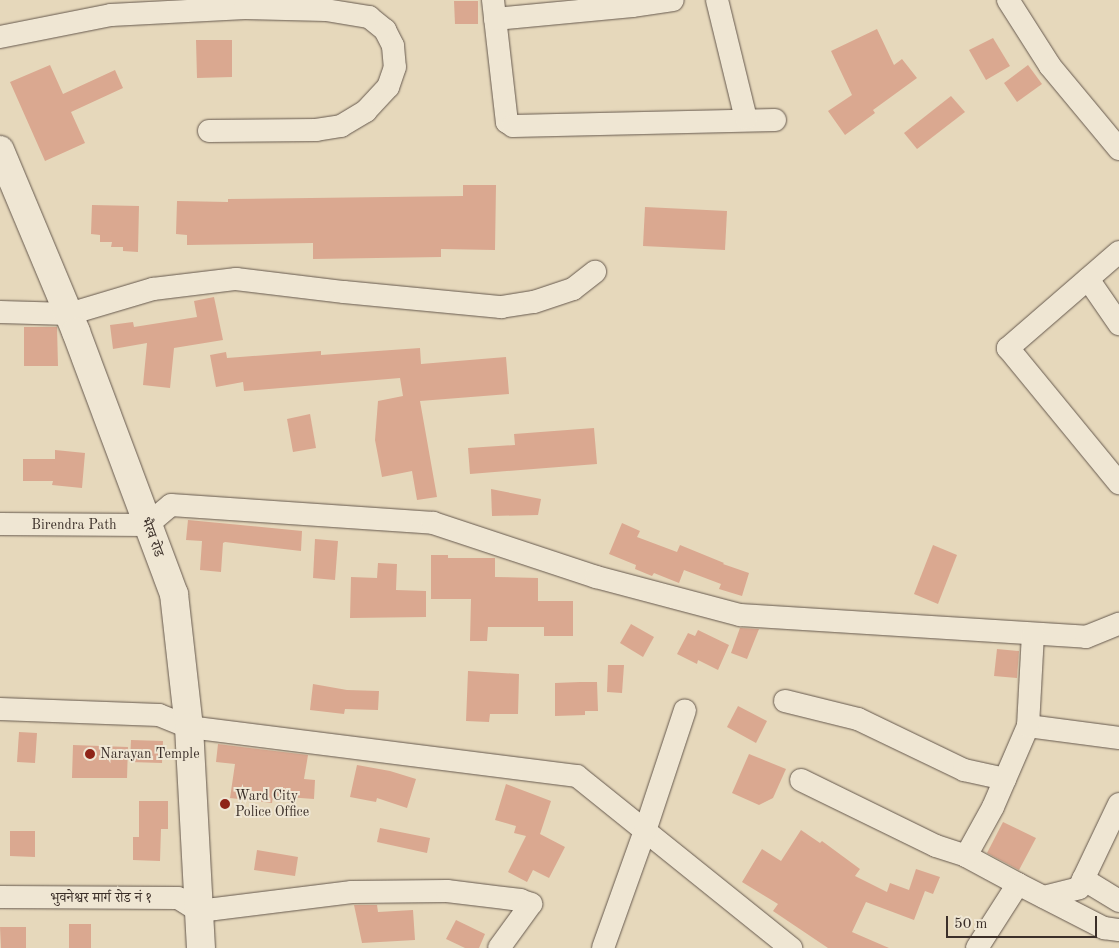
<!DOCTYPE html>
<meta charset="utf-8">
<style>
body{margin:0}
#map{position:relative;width:1119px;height:948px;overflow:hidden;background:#e6d8bb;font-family:"Old Standard TT","Noto Serif Devanagari",serif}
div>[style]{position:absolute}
.building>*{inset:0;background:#daa890}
.roads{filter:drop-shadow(0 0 1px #66594e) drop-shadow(0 0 1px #66594e)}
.street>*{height:22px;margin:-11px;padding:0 11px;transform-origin:11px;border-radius:11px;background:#efe6d3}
.secondary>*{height:28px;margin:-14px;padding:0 14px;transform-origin:14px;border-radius:14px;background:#efe6d3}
.dots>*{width:14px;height:14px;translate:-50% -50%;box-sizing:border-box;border:2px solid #efe6d3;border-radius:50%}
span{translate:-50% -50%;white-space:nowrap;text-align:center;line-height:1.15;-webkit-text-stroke:4px #efe6d3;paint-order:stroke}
.street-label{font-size:14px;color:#3b2f29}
.poi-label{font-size:14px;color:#3b2f29}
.left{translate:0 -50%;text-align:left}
.scale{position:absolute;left:946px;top:916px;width:151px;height:22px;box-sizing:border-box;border:2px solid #3b2f29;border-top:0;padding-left:6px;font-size:15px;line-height:18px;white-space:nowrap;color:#3b2f29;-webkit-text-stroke:4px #efe6d3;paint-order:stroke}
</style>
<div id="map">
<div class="building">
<i style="clip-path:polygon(454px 1px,478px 1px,478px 24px,455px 24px)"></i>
<i style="clip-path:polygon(877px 29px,894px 65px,902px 59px,917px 78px,873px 110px,875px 113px,845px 135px,828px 111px,852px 95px,831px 51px)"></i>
<i style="clip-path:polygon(993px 38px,1010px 66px,986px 80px,969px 50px)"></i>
<i style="clip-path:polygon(196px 40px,232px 40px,232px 77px,197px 78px)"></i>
<i style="clip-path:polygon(50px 65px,63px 94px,115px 70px,123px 88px,71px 112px,85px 143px,45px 161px,10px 82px)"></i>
<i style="clip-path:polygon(1028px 65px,1042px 84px,1017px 102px,1004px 83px)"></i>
<i style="clip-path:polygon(951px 96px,965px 112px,917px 149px,904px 133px)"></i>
<i style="clip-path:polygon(463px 185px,496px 185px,495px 250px,441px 249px,441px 257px,313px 259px,313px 243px,187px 245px,187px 235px,176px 234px,177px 201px,228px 202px,228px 199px,463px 196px)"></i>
<i style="clip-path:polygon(92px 205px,139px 206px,138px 252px,123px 251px,123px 247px,111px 247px,112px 242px,100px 242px,100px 235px,91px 234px)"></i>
<i style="clip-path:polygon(645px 207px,727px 211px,725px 250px,643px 246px)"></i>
<i style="clip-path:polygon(214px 297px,223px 340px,174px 348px,170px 388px,143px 385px,147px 343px,113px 349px,110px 325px,133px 322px,134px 327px,197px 317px,194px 301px)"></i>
<i style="clip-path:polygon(24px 327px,57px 327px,58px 366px,24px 366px)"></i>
<i style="clip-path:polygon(420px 348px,421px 364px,506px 357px,509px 394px,420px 401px,437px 497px,417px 500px,412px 471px,382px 477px,375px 440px,378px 401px,403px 396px,400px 378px,244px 391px,243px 382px,216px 387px,210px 355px,226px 352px,227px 358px,321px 351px,321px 355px)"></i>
<i style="clip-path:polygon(310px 414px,316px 448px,293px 452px,287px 419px)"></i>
<i style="clip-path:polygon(594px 428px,597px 464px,470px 474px,468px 448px,515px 445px,514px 434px)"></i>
<i style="clip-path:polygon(55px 450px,85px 453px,82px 488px,52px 485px,53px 481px,23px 481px,23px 459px,55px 459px)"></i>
<i style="clip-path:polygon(491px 489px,541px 499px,538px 515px,492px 516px)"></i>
<i style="clip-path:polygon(188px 520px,302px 531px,301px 551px,225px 542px,223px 543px,221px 572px,200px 570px,202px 541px,186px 540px)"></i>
<i style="clip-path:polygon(622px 523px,640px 531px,637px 537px,677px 552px,680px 545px,724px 563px,723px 564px,749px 573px,742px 596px,719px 589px,721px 584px,684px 570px,679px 583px,654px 573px,652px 576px,635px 569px,636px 565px,609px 554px)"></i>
<i style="clip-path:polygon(315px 539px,338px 541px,335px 580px,313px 578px)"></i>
<i style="clip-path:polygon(933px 545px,957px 555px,938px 604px,914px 594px)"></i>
<i style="clip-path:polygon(431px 555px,448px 555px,448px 558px,495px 558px,495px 577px,538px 578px,538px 601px,573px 601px,573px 636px,544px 636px,544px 627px,488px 627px,487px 641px,470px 641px,471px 599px,431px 599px)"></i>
<i style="clip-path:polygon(378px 563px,397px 564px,396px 590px,426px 591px,426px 617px,350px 618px,351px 577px,377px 578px)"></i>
<i style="clip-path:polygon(631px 624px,654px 637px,643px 657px,620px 643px)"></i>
<i style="clip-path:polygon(740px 628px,759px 629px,747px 659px,731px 653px)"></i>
<i style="clip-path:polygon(698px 630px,729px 645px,718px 670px,698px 660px,697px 664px,677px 654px,688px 633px,695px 636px)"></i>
<i style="clip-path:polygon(997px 649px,1019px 651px,1017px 678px,994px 676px)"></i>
<i style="clip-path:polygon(608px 665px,624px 665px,622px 693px,607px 692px)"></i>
<i style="clip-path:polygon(468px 671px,519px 674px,518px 714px,490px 714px,489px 722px,466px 721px)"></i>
<i style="clip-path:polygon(580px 682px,597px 682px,598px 711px,585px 711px,585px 715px,555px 716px,555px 683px)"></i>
<i style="clip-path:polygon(313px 684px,347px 690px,379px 691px,378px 710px,345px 709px,344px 714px,310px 710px)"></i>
<i style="clip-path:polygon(738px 706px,767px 721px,756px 743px,727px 727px)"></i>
<i style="clip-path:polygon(19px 732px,37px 733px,35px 763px,17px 762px)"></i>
<i style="clip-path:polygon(131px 740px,163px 741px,162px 763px,130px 762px)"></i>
<i style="clip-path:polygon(218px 744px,308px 755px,304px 779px,315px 780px,314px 799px,273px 796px,272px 803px,230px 798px,235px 764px,216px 762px)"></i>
<i style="clip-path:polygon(73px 745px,128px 747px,127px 778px,72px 778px)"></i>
<i style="clip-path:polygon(749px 754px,786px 769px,773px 798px,759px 805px,732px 793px)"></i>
<i style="clip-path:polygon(357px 765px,390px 771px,416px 779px,407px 808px,377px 798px,376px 802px,350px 797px)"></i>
<i style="clip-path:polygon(506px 784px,551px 801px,540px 834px,565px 847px,549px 878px,533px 870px,527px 882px,508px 872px,526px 836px,514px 833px,516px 826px,495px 820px)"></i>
<i style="clip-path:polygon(139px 801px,168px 801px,168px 829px,161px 829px,160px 861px,133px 860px,133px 837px,139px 837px)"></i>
<i style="clip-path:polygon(1003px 822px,1036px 838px,1019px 870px,987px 853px)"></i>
<i style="clip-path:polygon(380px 828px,430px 838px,427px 853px,377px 842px)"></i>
<i style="clip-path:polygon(801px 830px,820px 843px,822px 841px,860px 869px,855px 876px,887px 892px,890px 883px,909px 890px,916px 869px,940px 877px,933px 894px,925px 891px,914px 920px,866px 902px,852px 932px,889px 948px,828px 948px,773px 911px,778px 904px,742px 882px,762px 849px,781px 861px)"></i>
<i style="clip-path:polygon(10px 831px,35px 831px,35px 857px,10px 856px)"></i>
<i style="clip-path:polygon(257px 850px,298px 857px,295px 876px,254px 870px)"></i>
<i style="clip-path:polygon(354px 905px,377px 905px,378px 912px,413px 910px,415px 940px,362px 943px)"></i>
<i style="clip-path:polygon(456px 920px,485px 934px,479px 948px,465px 948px,446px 939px)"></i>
<i style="clip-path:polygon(69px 924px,91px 924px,91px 948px,69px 948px)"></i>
<i style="clip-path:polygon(0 927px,26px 927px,26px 948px,1px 948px)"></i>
</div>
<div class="roads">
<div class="street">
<i style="left:493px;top:0;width:123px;rotate:83.5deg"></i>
<i style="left:507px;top:122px;width:7px;rotate:34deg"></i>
<i style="left:513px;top:126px;width:262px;rotate:-1.3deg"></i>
<i style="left:717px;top:0;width:122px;rotate:76.3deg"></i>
<i style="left:1008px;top:0;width:78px;rotate:57.5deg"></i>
<i style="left:1050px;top:66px;width:108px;rotate:50.3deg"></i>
<i style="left:495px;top:19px;width:138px;rotate:-5.4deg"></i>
<i style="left:632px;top:6px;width:41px;rotate:-8.3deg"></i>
<i style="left:0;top:37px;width:113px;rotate:-11.2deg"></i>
<i style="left:111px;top:15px;width:134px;rotate:-3deg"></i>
<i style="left:245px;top:8px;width:81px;rotate:1.4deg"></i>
<i style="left:326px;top:10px;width:44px;rotate:9.2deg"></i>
<i style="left:369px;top:17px;width:21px;rotate:39deg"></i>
<i style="left:385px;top:30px;width:18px;rotate:63deg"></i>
<i style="left:393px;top:46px;width:21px;rotate:85deg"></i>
<i style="left:395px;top:67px;width:21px;rotate:109deg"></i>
<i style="left:388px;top:87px;width:33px;rotate:133deg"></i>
<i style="left:366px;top:111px;width:29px;rotate:149deg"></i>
<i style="left:341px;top:126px;width:25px;rotate:171deg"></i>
<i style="left:316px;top:130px;width:107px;rotate:179.5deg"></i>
<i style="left:1119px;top:252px;width:147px;rotate:139.1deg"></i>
<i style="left:1008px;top:348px;width:175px;rotate:50.6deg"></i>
<i style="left:1088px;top:279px;width:55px;rotate:55.4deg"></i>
<i style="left:0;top:312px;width:69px;rotate:1.7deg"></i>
<i style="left:69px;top:314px;width:88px;rotate:-16.6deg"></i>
<i style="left:153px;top:289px;width:84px;rotate:-6.9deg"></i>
<i style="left:236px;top:279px;width:109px;rotate:6.9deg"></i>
<i style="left:344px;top:292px;width:158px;rotate:5.5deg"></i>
<i style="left:501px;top:307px;width:33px;rotate:-9deg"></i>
<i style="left:534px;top:302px;width:41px;rotate:-18.4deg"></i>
<i style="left:573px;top:289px;width:28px;rotate:-38deg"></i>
<i style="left:0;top:524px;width:147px;rotate:0.4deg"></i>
<i style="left:147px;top:525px;width:31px;rotate:-40deg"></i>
<i style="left:171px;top:505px;width:263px;rotate:3.9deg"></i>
<i style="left:433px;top:523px;width:172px;rotate:18.3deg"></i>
<i style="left:596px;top:577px;width:149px;rotate:14.8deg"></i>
<i style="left:740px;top:615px;width:347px;rotate:3.6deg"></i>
<i style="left:1086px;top:637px;width:35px;rotate:-22deg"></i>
<i style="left:785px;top:701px;width:75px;rotate:13.9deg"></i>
<i style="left:858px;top:719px;width:118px;rotate:25.7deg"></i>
<i style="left:964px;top:770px;width:42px;rotate:12.4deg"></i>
<i style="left:0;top:709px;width:159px;rotate:2.2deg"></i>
<i style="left:159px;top:715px;width:32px;rotate:22deg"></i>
<i style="left:189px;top:727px;width:391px;rotate:7.2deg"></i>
<i style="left:577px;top:776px;width:275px;rotate:38.8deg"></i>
<i style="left:1028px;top:726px;width:92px;rotate:7.5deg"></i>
<i style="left:801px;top:780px;width:150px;rotate:26.1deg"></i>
<i style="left:936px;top:846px;width:32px;rotate:18deg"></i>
<i style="left:966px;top:856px;width:59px;rotate:28.3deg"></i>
<i style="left:966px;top:856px;width:56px;rotate:-61.1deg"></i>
<i style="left:993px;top:807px;width:88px;rotate:-66.6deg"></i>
<i style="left:1028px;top:726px;width:92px;rotate:-86.9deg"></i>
<i style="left:1083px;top:879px;width:42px;rotate:31.4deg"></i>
<i style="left:0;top:897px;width:178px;rotate:0.3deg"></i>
<i style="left:178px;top:898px;width:25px;rotate:32deg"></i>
<i style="left:199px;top:911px;width:154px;rotate:-7.1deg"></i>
<i style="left:352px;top:892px;width:95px;rotate:-0.6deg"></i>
<i style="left:447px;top:891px;width:74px;rotate:7deg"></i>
<i style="left:520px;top:900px;width:12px;rotate:20deg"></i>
<i style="left:531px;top:904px;width:54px;rotate:126deg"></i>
<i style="left:1044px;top:897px;width:36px;rotate:-14deg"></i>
<i style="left:1079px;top:888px;width:93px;rotate:-64.5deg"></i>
<i style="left:603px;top:948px;width:124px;rotate:-70.3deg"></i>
<i style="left:645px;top:831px;width:127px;rotate:-71.7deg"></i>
<i style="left:977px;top:948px;width:76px;rotate:-57.4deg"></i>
<i style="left:1018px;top:884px;width:97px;rotate:27.1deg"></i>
<i style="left:1104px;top:928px;width:15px;rotate:8deg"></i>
</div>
<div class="secondary">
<i style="left:0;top:150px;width:197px;rotate:67.3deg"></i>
<i style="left:76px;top:332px;width:280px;rotate:69.5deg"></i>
<i style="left:174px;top:594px;width:134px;rotate:83.6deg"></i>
<i style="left:189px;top:727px;width:221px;rotate:86.9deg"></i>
</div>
</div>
<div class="dots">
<i style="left:90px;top:754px;background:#8f2418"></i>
<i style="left:225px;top:804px;background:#8f2418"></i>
</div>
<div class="street-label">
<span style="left:74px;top:525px">Birendra Path</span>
<span style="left:152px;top:537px;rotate:69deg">भैरव रोड</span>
<span style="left:101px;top:898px">भुवनेश्वर मार्ग रोड नं १</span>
</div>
<div class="poi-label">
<span class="left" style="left:100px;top:754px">Narayan Temple</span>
<span class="left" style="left:235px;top:804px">Ward City<br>Police Office</span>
</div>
<div class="scale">50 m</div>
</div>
